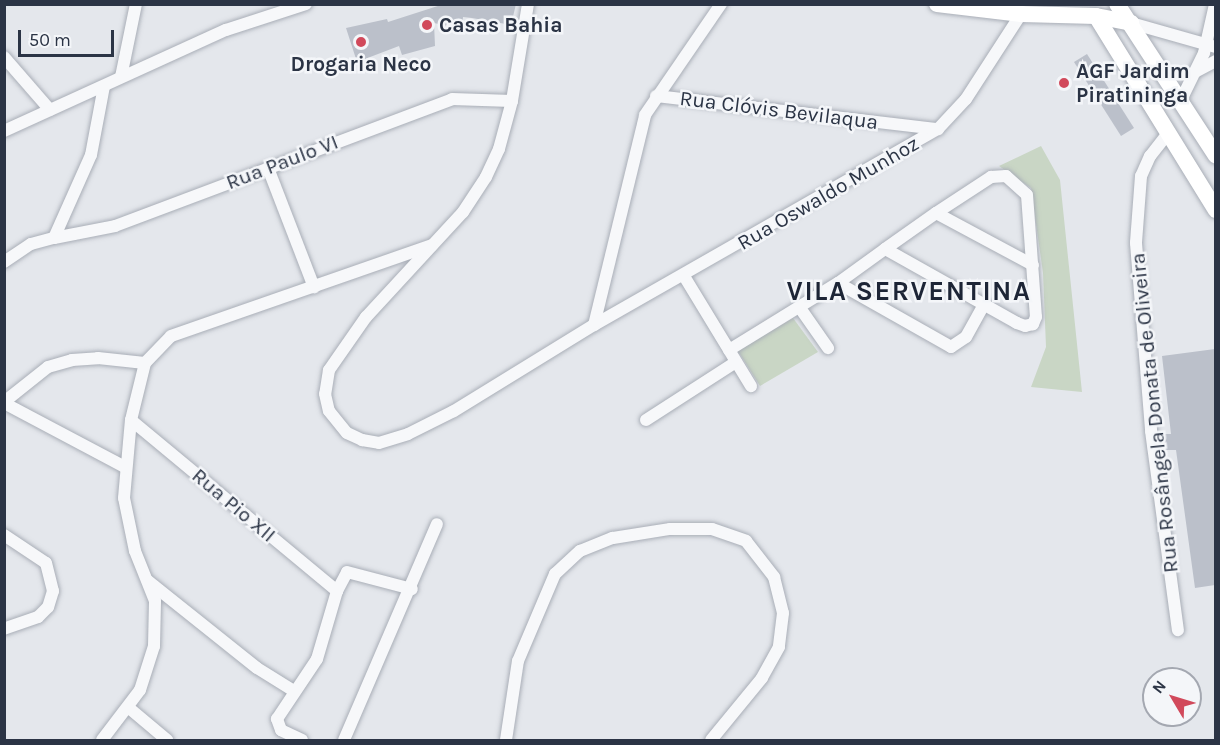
<!DOCTYPE html>
<meta charset="utf-8">
<style>
body{margin:0}
#map{position:relative;width:1220px;height:745px;overflow:hidden;background:#e4e7ec;font-family:Karla,sans-serif}
div>[style]{position:absolute}
.green>*{inset:0;background:#c9d6c5}
.building>*{inset:0;background:#bbc0ca}
.roads{filter:drop-shadow(0 0 2px #a9aeb7) drop-shadow(0 0 2px #a9aeb7)}
.minor>*{height:12px;margin:-6px;padding:0 6px;transform-origin:6px;border-radius:6px;background:#f7f8fa}
.major>*{height:16px;margin:-8px;padding:0 8px;transform-origin:8px;border-radius:8px;background:#fff}
.dots>*{width:16px;height:16px;translate:-50% -50%;box-sizing:border-box;border:3px solid #f4f6f9;border-radius:50%}
span{translate:-50% -50%;white-space:nowrap;text-align:center;line-height:1.15;-webkit-text-stroke:5px #f4f6f9;paint-order:stroke}
.poi-label{font-size:21px;color:#2b3445;font-weight:700}
.left{translate:0 -50%;text-align:left}
.street-label{font-size:21px;color:#2b3445}
.district-label{font-size:27px;color:#1d2536;font-weight:700;letter-spacing:1.5px}
.frame{position:absolute;inset:0;border:6px solid #2b3445;pointer-events:none}
.north{position:absolute;left:1142px;top:667px;width:60px;height:60px;box-sizing:border-box;background:#f4f6f9;border:2px solid #a4a8b1;border-radius:50%;rotate:308deg;font-size:16px;font-weight:700;line-height:24px;text-align:center;color:#2b3445}
.north::after{content:'';display:block;margin:auto;width:21px;height:27px;background:#d1495b;clip-path:polygon(50% 0,100% 100%,50% 72%,0 100%)}
.scale{position:absolute;left:18px;top:30px;width:96px;height:27px;box-sizing:border-box;border:3px solid #2b3445;border-top:0;padding-left:8px;font-size:18px;line-height:21px;white-space:nowrap;color:#2b3445;-webkit-text-stroke:4px #f4f6f9;paint-order:stroke}
</style>
<div id="map">
<div class="green">
<i style="clip-path:polygon(1041px 146px,1060px 180px,1082px 392px,1031px 387px,1046px 347px,1043px 273px,1031px 188px,999px 166px)"></i>
<i style="clip-path:polygon(793px 318px,818px 352px,760px 386px,738px 351px)"></i>
</div>
<div class="building">
<i style="clip-path:polygon(444px 4px,516px 4px,511px 25px,472px 18px,463px 17px,462px 29px,434px 23px,435px 46px,402px 55px,399px 46px,357px 62px,346px 28px,387px 19px,388px 22px)"></i>
<i style="clip-path:polygon(1087px 54px,1134px 128px,1121px 136px,1074px 62px)"></i>
<i style="clip-path:polygon(1215px 349px,1215px 585px,1195px 588px,1176px 450px,1165px 450px,1163px 434px,1171px 434px,1162px 356px)"></i>
</div>
<div class="roads">
<div class="minor">
<i style="left:528px;top:4px;width:98px;rotate:99.4deg"></i>
<i style="left:512px;top:101px;width:50px;rotate:105.2deg"></i>
<i style="left:499px;top:149px;width:31px;rotate:115deg"></i>
<i style="left:486px;top:177px;width:42px;rotate:123.3deg"></i>
<i style="left:463px;top:212px;width:143px;rotate:132.7deg"></i>
<i style="left:366px;top:317px;width:65px;rotate:124.9deg"></i>
<i style="left:329px;top:370px;width:24px;rotate:99deg"></i>
<i style="left:325px;top:394px;width:17px;rotate:77deg"></i>
<i style="left:329px;top:411px;width:28px;rotate:51deg"></i>
<i style="left:347px;top:433px;width:17px;rotate:25deg"></i>
<i style="left:362px;top:440px;width:17px;rotate:10deg"></i>
<i style="left:379px;top:443px;width:30px;rotate:-17deg"></i>
<i style="left:408px;top:434px;width:51px;rotate:-26.6deg"></i>
<i style="left:454px;top:411px;width:164px;rotate:-31.6deg"></i>
<i style="left:594px;top:325px;width:396px;rotate:-29.7deg"></i>
<i style="left:938px;top:129px;width:41px;rotate:-47deg"></i>
<i style="left:966px;top:99px;width:101px;rotate:-57.1deg"></i>
<i style="left:1131px;top:23px;width:88px;rotate:15.8deg"></i>
<i style="left:4px;top:57px;width:70px;rotate:49deg"></i>
<i style="left:1195px;top:72px;width:24px;rotate:-28deg"></i>
<i style="left:121px;top:77px;width:75px;rotate:-78.4deg"></i>
<i style="left:656px;top:96px;width:284px;rotate:6.7deg"></i>
<i style="left:1181px;top:100px;width:52px;rotate:-63.9deg"></i>
<i style="left:1204px;top:53px;width:50px;rotate:-77.3deg"></i>
<i style="left:4px;top:131px;width:244px;rotate:-24.5deg"></i>
<i style="left:226px;top:30px;width:84px;rotate:-18deg"></i>
<i style="left:1169px;top:132px;width:31px;rotate:128deg"></i>
<i style="left:1150px;top:156px;width:22px;rotate:114deg"></i>
<i style="left:1141px;top:176px;width:67px;rotate:94.3deg"></i>
<i style="left:1136px;top:243px;width:189px;rotate:85.4deg"></i>
<i style="left:1151px;top:431px;width:201px;rotate:82.3deg"></i>
<i style="left:268px;top:168px;width:128px;rotate:68.9deg"></i>
<i style="left:936px;top:213px;width:110px;rotate:28.2deg"></i>
<i style="left:54px;top:238px;width:62px;rotate:-11.1deg"></i>
<i style="left:115px;top:226px;width:360px;rotate:-20.6deg"></i>
<i style="left:452px;top:99px;width:60px;rotate:1.9deg"></i>
<i style="left:4px;top:262px;width:32px;rotate:-34deg"></i>
<i style="left:31px;top:244px;width:24px;rotate:-15deg"></i>
<i style="left:54px;top:238px;width:91px;rotate:-66deg"></i>
<i style="left:91px;top:155px;width:70px;rotate:-79.3deg"></i>
<i style="left:684px;top:276px;width:129px;rotate:58.7deg"></i>
<i style="left:838px;top:283px;width:130px;rotate:29.5deg"></i>
<i style="left:951px;top:347px;width:18px;rotate:-34deg"></i>
<i style="left:966px;top:337px;width:37px;rotate:-61deg"></i>
<i style="left:800px;top:308px;width:49px;rotate:55deg"></i>
<i style="left:594px;top:325px;width:216px;rotate:-76.3deg"></i>
<i style="left:645px;top:115px;width:135px;rotate:-55.6deg"></i>
<i style="left:729px;top:350px;width:128px;rotate:-31.6deg"></i>
<i style="left:838px;top:283px;width:58px;rotate:-35.9deg"></i>
<i style="left:885px;top:249px;width:62px;rotate:-35.2deg"></i>
<i style="left:936px;top:213px;width:66px;rotate:-33.2deg"></i>
<i style="left:991px;top:177px;width:15px;rotate:-4deg"></i>
<i style="left:1006px;top:176px;width:28px;rotate:42deg"></i>
<i style="left:1027px;top:195px;width:122px;rotate:85.8deg"></i>
<i style="left:1036px;top:317px;width:8px;rotate:113deg"></i>
<i style="left:1033px;top:324px;width:8px;rotate:166deg"></i>
<i style="left:1025px;top:326px;width:9px;rotate:-159deg"></i>
<i style="left:1017px;top:323px;width:151px;rotate:-150.7deg"></i>
<i style="left:4px;top:402px;width:56px;rotate:-38.5deg"></i>
<i style="left:48px;top:367px;width:25px;rotate:-16deg"></i>
<i style="left:72px;top:360px;width:26px;rotate:-4deg"></i>
<i style="left:98px;top:358px;width:47px;rotate:6.1deg"></i>
<i style="left:4px;top:403px;width:137px;rotate:27.9deg"></i>
<i style="left:131px;top:420px;width:268px;rotate:39.7deg"></i>
<i style="left:646px;top:420px;width:107px;rotate:-32.8deg"></i>
<i style="left:4px;top:535px;width:50px;rotate:33.7deg"></i>
<i style="left:46px;top:563px;width:29px;rotate:76deg"></i>
<i style="left:53px;top:591px;width:17px;rotate:107deg"></i>
<i style="left:48px;top:607px;width:14px;rotate:135deg"></i>
<i style="left:38px;top:617px;width:36px;rotate:161deg"></i>
<i style="left:148px;top:581px;width:139px;rotate:38.6deg"></i>
<i style="left:257px;top:668px;width:44px;rotate:31.9deg"></i>
<i style="left:129px;top:708px;width:50px;rotate:40.1deg"></i>
<i style="left:102px;top:740px;width:63px;rotate:-52.8deg"></i>
<i style="left:140px;top:690px;width:46px;rotate:-72.3deg"></i>
<i style="left:154px;top:646px;width:45px;rotate:-88.7deg"></i>
<i style="left:155px;top:601px;width:54px;rotate:-111.8deg"></i>
<i style="left:135px;top:551px;width:54px;rotate:-101.7deg"></i>
<i style="left:124px;top:498px;width:78px;rotate:-84.9deg"></i>
<i style="left:131px;top:420px;width:59px;rotate:-76.2deg"></i>
<i style="left:145px;top:363px;width:37px;rotate:-46deg"></i>
<i style="left:171px;top:336px;width:276px;rotate:-19.2deg"></i>
<i style="left:302px;top:740px;width:23px;rotate:-155deg"></i>
<i style="left:281px;top:730px;width:12px;rotate:-110deg"></i>
<i style="left:277px;top:719px;width:72px;rotate:-56.3deg"></i>
<i style="left:317px;top:659px;width:71px;rotate:-73.6deg"></i>
<i style="left:337px;top:591px;width:21px;rotate:-62deg"></i>
<i style="left:347px;top:572px;width:67px;rotate:14.7deg"></i>
<i style="left:344px;top:740px;width:235px;rotate:-66.7deg"></i>
<i style="left:506px;top:740px;width:80px;rotate:-81.4deg"></i>
<i style="left:518px;top:661px;width:95px;rotate:-67deg"></i>
<i style="left:555px;top:574px;width:34px;rotate:-43deg"></i>
<i style="left:580px;top:551px;width:35px;rotate:-22deg"></i>
<i style="left:613px;top:538px;width:58px;rotate:-9deg"></i>
<i style="left:670px;top:529px;width:42px"></i>
<i style="left:712px;top:529px;width:36px;rotate:19deg"></i>
<i style="left:746px;top:541px;width:46px;rotate:52.1deg"></i>
<i style="left:774px;top:577px;width:37px;rotate:76deg"></i>
<i style="left:783px;top:613px;width:34px;rotate:97deg"></i>
<i style="left:779px;top:647px;width:35px;rotate:119deg"></i>
<i style="left:762px;top:678px;width:80px;rotate:129.4deg"></i>
</div>
<div class="major">
<i style="left:937px;top:4px;width:85px;rotate:6.8deg"></i>
<i style="left:1021px;top:14px;width:75px;rotate:1.5deg"></i>
<i style="left:1096px;top:16px;width:36px;rotate:11deg"></i>
<i style="left:1117px;top:4px;width:181px;rotate:56.9deg"></i>
<i style="left:1096px;top:16px;width:228px;rotate:58.3deg"></i>
</div>
</div>
<div class="dots">
<i style="left:427px;top:25px;background:#d1495b"></i>
<i style="left:361px;top:42px;background:#d1495b"></i>
<i style="left:1064px;top:83px;background:#d1495b"></i>
</div>
<div class="poi-label">
<span class="left" style="left:439px;top:25px">Casas Bahia</span>
<span style="left:361px;top:64px">Drogaria Neco</span>
<span class="left" style="left:1076px;top:83px">AGF Jardim<br>Piratininga</span>
</div>
<div class="street-label">
<span style="left:779px;top:110px;rotate:7deg">Rua Clóvis Bevilaqua</span>
<span style="left:282px;top:162px;rotate:-21deg">Rua Paulo VI</span>
<span style="left:828px;top:193px;rotate:-30deg">Rua Oswaldo Munhoz</span>
<span style="left:1154px;top:413px;rotate:-96deg">Rua Rosângela Donata de Oliveira</span>
<span style="left:234px;top:505px;rotate:40deg">Rua Pio XII</span>
</div>
<div class="district-label">
<span style="left:909px;top:292px">VILA SERVENTINA</span>
</div>
<div class="frame"></div>
<div class="north">N</div>
<div class="scale">50 m</div>
</div>
